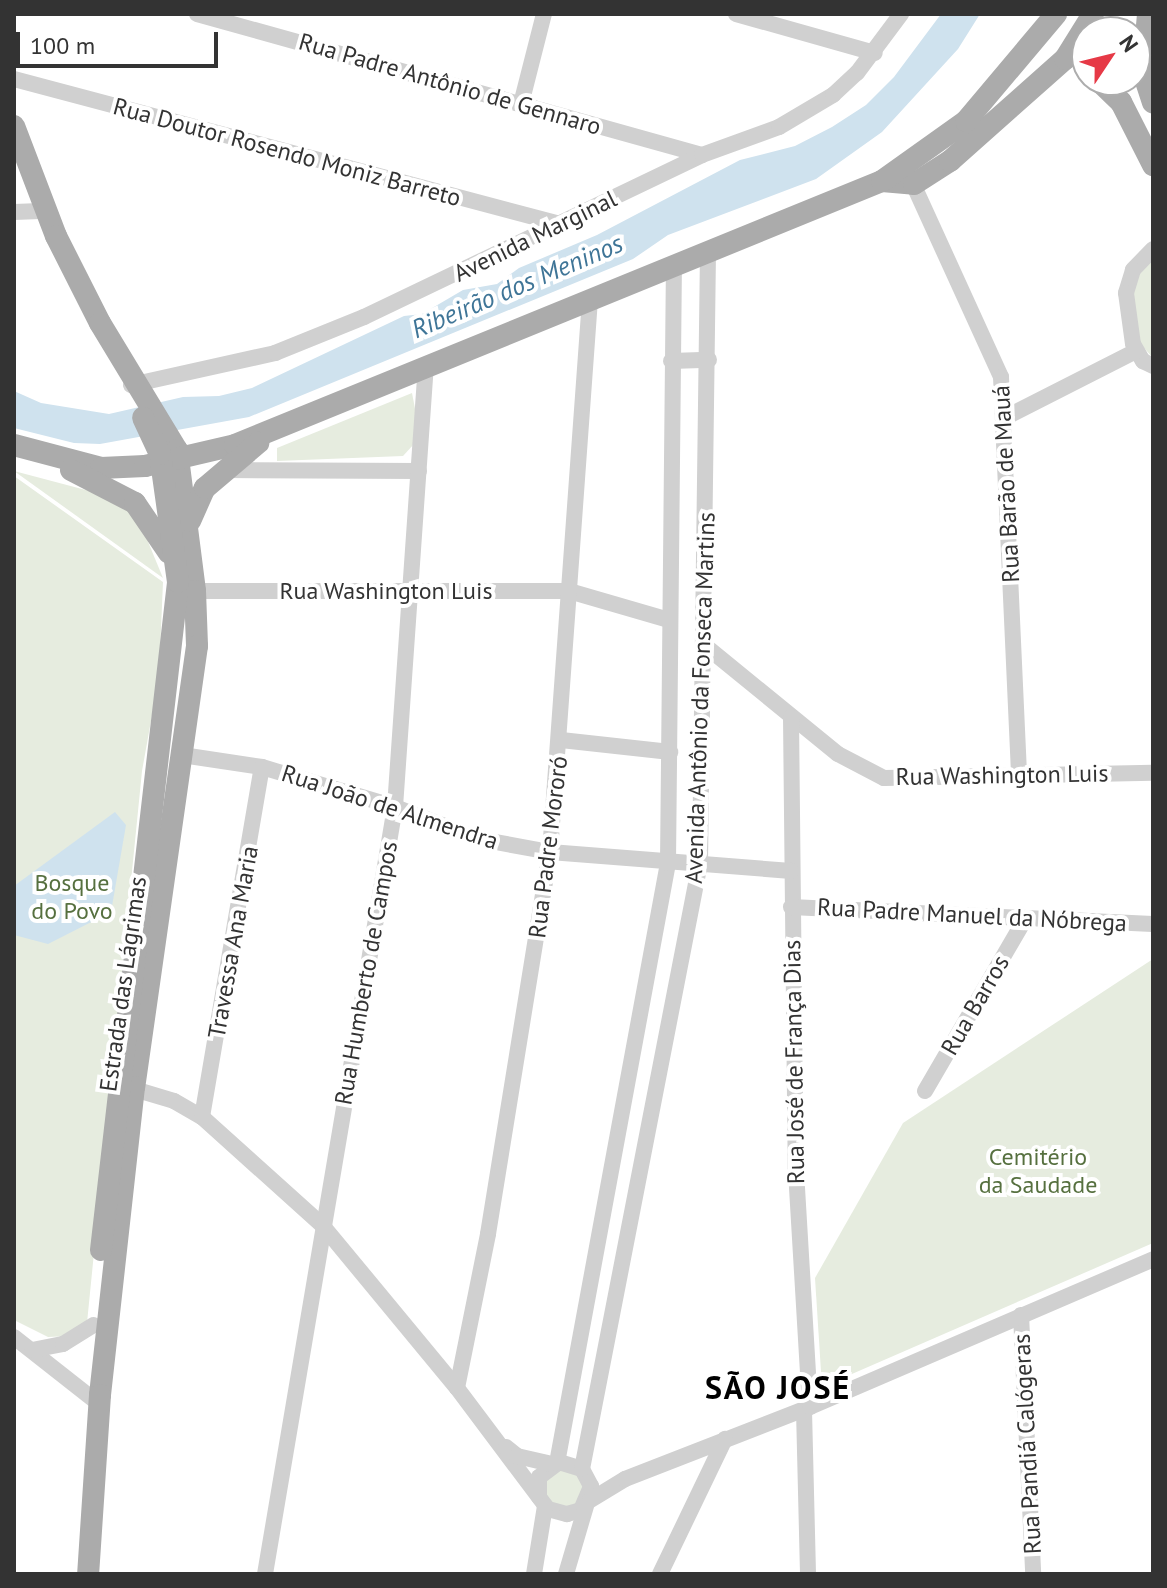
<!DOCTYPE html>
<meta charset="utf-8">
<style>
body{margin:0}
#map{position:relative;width:1167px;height:1588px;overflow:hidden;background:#fff;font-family:"PT Sans",sans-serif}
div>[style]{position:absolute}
.green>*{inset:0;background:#e6ecdf}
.water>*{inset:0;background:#cfe2ee}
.minor>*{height:16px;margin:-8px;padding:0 8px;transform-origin:8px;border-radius:8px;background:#d0d0d0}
.major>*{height:22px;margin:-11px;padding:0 11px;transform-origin:11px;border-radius:11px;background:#ababab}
span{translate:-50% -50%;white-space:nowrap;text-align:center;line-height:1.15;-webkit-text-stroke:8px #fff;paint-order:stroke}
.street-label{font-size:24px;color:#333}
.park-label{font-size:24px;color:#56703f}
.water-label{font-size:26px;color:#3f7597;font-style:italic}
.district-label{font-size:32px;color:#000;font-weight:700;letter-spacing:2px}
.frame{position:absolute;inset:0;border:16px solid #333;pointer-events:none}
.north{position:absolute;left:1071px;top:16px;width:80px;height:80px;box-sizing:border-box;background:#fff;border:2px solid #adadad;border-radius:50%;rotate:55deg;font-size:22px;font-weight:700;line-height:32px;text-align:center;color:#333}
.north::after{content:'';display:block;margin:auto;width:28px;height:36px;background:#e63946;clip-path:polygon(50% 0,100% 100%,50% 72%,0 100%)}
.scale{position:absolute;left:16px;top:32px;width:202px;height:36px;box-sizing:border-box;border:4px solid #333;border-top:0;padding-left:10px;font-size:24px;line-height:28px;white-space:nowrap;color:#333;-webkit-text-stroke:6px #fff;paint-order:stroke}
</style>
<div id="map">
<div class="green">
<i style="clip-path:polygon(1153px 258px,1153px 358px,1137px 340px,1129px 287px)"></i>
<i style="clip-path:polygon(412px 393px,417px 419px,414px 444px,403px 456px,277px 461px,277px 448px)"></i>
<i style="clip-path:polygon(14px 471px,116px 498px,137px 515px,163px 578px)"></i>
<i style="clip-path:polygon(14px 476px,163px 582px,159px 676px,142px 771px,87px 1323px,69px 1336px,48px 1337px,14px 1320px)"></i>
<i style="clip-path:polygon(1153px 959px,1153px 1243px,822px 1387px,815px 1278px,903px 1123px)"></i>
<i style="clip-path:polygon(555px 1470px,574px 1470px,585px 1487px,576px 1505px,562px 1509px,546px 1498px,546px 1479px)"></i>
</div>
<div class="water">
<i style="clip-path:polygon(941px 14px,980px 14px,958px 49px,882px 132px,816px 179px,668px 235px,633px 259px,249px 417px,100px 444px,74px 443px,14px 428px,14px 391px,41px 403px,109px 414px,183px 397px,219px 396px,252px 388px,404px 316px,422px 314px,463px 290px,497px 284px,519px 268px,597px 235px,740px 160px,795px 146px,832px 127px,866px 105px,894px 77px)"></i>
<i style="clip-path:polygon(115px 812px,126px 825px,111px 912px,48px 944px,14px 935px,14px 886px)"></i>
</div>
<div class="minor">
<i style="left:197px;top:14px;width:524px;rotate:15.6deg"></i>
<i style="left:736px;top:14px;width:144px;rotate:15.7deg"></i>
<i style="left:14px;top:79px;width:565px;rotate:14.87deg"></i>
<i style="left:521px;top:104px;width:93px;rotate:-75.7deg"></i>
<i style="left:909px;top:175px;width:222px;rotate:65.5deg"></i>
<i style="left:1001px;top:377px;width:397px;rotate:87.4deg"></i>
<i style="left:14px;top:212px;width:33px;rotate:-2deg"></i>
<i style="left:1153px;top:249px;width:29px;rotate:134deg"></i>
<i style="left:1133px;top:270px;width:24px;rotate:107deg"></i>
<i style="left:1126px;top:293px;width:51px;rotate:82.2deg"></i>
<i style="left:1133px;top:344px;width:20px;rotate:60deg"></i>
<i style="left:1143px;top:361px;width:11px;rotate:27deg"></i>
<i style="left:671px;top:361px;width:38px;rotate:-2deg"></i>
<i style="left:131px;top:385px;width:148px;rotate:-12.5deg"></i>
<i style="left:275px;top:353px;width:96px;rotate:-22deg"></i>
<i style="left:364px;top:317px;width:375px;rotate:-25.6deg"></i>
<i style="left:702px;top:155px;width:82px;rotate:-20deg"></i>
<i style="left:779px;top:127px;width:63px;rotate:-30.7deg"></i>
<i style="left:833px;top:95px;width:33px;rotate:-43deg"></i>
<i style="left:857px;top:73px;width:74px;rotate:-53.3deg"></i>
<i style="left:1006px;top:417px;width:146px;rotate:-26.9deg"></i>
<i style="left:225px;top:470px;width:194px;rotate:0.3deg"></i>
<i style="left:195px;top:591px;width:374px"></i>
<i style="left:569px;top:591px;width:104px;rotate:16.2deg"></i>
<i style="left:703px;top:644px;width:174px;rotate:39.2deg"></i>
<i style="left:838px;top:754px;width:52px;rotate:27.6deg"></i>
<i style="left:884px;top:778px;width:269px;rotate:-1.1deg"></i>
<i style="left:791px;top:717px;width:454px;rotate:89.4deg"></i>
<i style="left:796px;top:1171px;width:236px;rotate:86.6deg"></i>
<i style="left:561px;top:740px;width:110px;rotate:6.3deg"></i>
<i style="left:182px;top:755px;width:81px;rotate:8.5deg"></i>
<i style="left:262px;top:767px;width:139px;rotate:16.7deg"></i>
<i style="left:395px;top:807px;width:90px;rotate:20.9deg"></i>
<i style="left:479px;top:839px;width:72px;rotate:10.4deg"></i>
<i style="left:550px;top:852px;width:242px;rotate:4.5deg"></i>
<i style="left:791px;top:907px;width:362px;rotate:2.7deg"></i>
<i style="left:124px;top:1086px;width:52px;rotate:16.7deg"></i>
<i style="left:174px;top:1101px;width:32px;rotate:30deg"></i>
<i style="left:202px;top:1117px;width:163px;rotate:42deg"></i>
<i style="left:323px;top:1226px;width:210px;rotate:50.4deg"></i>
<i style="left:457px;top:1388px;width:151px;rotate:53.1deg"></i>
<i style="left:548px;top:1509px;width:20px;rotate:15deg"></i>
<i style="left:567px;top:1514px;width:15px;rotate:-16deg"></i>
<i style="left:581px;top:1510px;width:26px;rotate:-67deg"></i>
<i style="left:591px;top:1486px;width:19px;rotate:-118deg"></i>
<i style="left:582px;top:1469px;width:24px;rotate:-163deg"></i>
<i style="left:559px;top:1462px;width:25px;rotate:143deg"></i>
<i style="left:539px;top:1477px;width:20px;rotate:90deg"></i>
<i style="left:925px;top:1091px;width:199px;rotate:-59.8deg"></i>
<i style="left:202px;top:1117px;width:355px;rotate:-80.3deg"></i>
<i style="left:1021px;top:1315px;width:259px;rotate:87.3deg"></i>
<i style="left:14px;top:1337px;width:108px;rotate:38.2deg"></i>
<i style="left:32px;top:1350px;width:32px;rotate:-11deg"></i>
<i style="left:63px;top:1344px;width:36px;rotate:-32deg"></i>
<i style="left:457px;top:1388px;width:157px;rotate:-78.6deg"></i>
<i style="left:488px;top:1234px;width:387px;rotate:-80.8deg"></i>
<i style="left:550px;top:852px;width:554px;rotate:-85.86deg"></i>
<i style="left:804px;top:1410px;width:164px;rotate:88.6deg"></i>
<i style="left:506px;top:1447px;width:14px;rotate:39deg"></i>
<i style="left:517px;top:1456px;width:36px;rotate:13deg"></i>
<i style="left:557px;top:1463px;width:610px;rotate:-79.52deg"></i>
<i style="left:668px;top:863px;width:598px;rotate:-89.43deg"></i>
<i style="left:582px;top:1469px;width:617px;rotate:-78.98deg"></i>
<i style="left:700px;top:863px;width:611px;rotate:-89.25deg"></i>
<i style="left:589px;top:1501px;width:42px;rotate:-31.4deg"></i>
<i style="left:625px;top:1479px;width:199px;rotate:-21.3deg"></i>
<i style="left:810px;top:1407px;width:374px;rotate:-23.3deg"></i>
<i style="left:265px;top:1574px;width:778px;rotate:-80.38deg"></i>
<i style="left:395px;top:807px;width:441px;rotate:-86deg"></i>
<i style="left:534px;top:1574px;width:69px;rotate:-80.8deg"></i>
<i style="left:566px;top:1574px;width:71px;rotate:-73.6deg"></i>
<i style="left:660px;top:1574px;width:150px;rotate:-64.3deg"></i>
</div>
<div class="major">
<i style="left:1148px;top:14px;width:58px;rotate:94.9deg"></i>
<i style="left:1143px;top:72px;width:32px;rotate:72deg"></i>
<i style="left:1098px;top:80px;width:32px;rotate:44deg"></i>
<i style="left:1121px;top:102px;width:71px;rotate:63.1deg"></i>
<i style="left:14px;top:126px;width:118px;rotate:69.1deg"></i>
<i style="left:56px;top:236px;width:97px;rotate:63.2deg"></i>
<i style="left:100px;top:323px;width:149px;rotate:58.8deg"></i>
<i style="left:177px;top:450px;width:142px;rotate:82.7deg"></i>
<i style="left:195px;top:591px;width:55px;rotate:87.9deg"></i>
<i style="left:197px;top:646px;width:445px;rotate:98.1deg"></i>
<i style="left:134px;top:1087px;width:310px;rotate:96.3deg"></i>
<i style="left:100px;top:1395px;width:179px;rotate:93.8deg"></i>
<i style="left:882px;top:181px;width:32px;rotate:5deg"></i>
<i style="left:914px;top:184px;width:43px;rotate:-32.6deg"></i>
<i style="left:950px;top:161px;width:154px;rotate:-41.6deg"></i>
<i style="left:1065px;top:59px;width:53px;rotate:-58.1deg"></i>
<i style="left:14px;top:445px;width:90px;rotate:14.8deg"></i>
<i style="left:101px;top:468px;width:44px;rotate:-2.6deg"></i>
<i style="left:145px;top:466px;width:92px;rotate:-13.1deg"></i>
<i style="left:235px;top:445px;width:699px;rotate:-22.2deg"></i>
<i style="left:882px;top:181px;width:103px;rotate:-35.5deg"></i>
<i style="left:966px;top:121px;width:140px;rotate:-49.9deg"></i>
<i style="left:71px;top:470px;width:72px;rotate:27.3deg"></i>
<i style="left:135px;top:503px;width:60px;rotate:55.8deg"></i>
<i style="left:190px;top:521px;width:36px;rotate:-66deg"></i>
<i style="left:205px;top:488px;width:70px;rotate:-40.3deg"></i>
<i style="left:101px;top:1250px;width:672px;rotate:-83.42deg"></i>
<i style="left:178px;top:582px;width:129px;rotate:-98deg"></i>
<i style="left:160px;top:454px;width:40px;rotate:-115deg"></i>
</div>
<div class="street-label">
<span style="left:450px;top:84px;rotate:16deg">Rua Padre Antônio de Gennaro</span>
<span style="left:287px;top:152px;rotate:15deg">Rua Doutor Rosendo Moniz Barreto</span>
<span style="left:535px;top:236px;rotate:-26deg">Avenida Marginal</span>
<span style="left:1006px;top:484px;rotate:-93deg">Rua Barão de Mauá</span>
<span style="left:386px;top:591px">Rua Washington Luis</span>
<span style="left:700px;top:698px;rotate:-88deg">Avenida Antônio da Fonseca Martins</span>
<span style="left:1002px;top:775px;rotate:-1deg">Rua Washington Luis</span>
<span style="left:390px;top:807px;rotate:18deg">Rua João de Almendra</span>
<span style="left:548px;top:847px;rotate:-83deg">Rua Padre Mororó</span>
<span style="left:972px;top:915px;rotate:3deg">Rua Padre Manuel da Nóbrega</span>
<span style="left:233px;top:942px;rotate:-80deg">Travessa Ana Maria</span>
<span style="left:366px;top:973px;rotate:-80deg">Rua Humberto de Campos</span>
<span style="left:123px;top:984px;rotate:-82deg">Estrada das Lágrimas</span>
<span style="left:975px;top:1005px;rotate:-60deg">Rua Barros</span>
<span style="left:794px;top:1062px;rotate:-91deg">Rua José de França Dias</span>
<span style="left:1027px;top:1444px;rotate:-93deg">Rua Pandiá Calógeras</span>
</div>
<div class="park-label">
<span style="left:72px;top:897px">Bosque<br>do Povo</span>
<span style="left:1038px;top:1171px">Cemitério<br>da Saudade</span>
</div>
<div class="water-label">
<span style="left:517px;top:286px;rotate:-23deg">Ribeirão dos Meninos</span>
</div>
<div class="district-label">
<span style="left:778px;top:1387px">SÃO JOSÉ</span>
</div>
<div class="frame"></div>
<div class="north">N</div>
<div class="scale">100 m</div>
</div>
